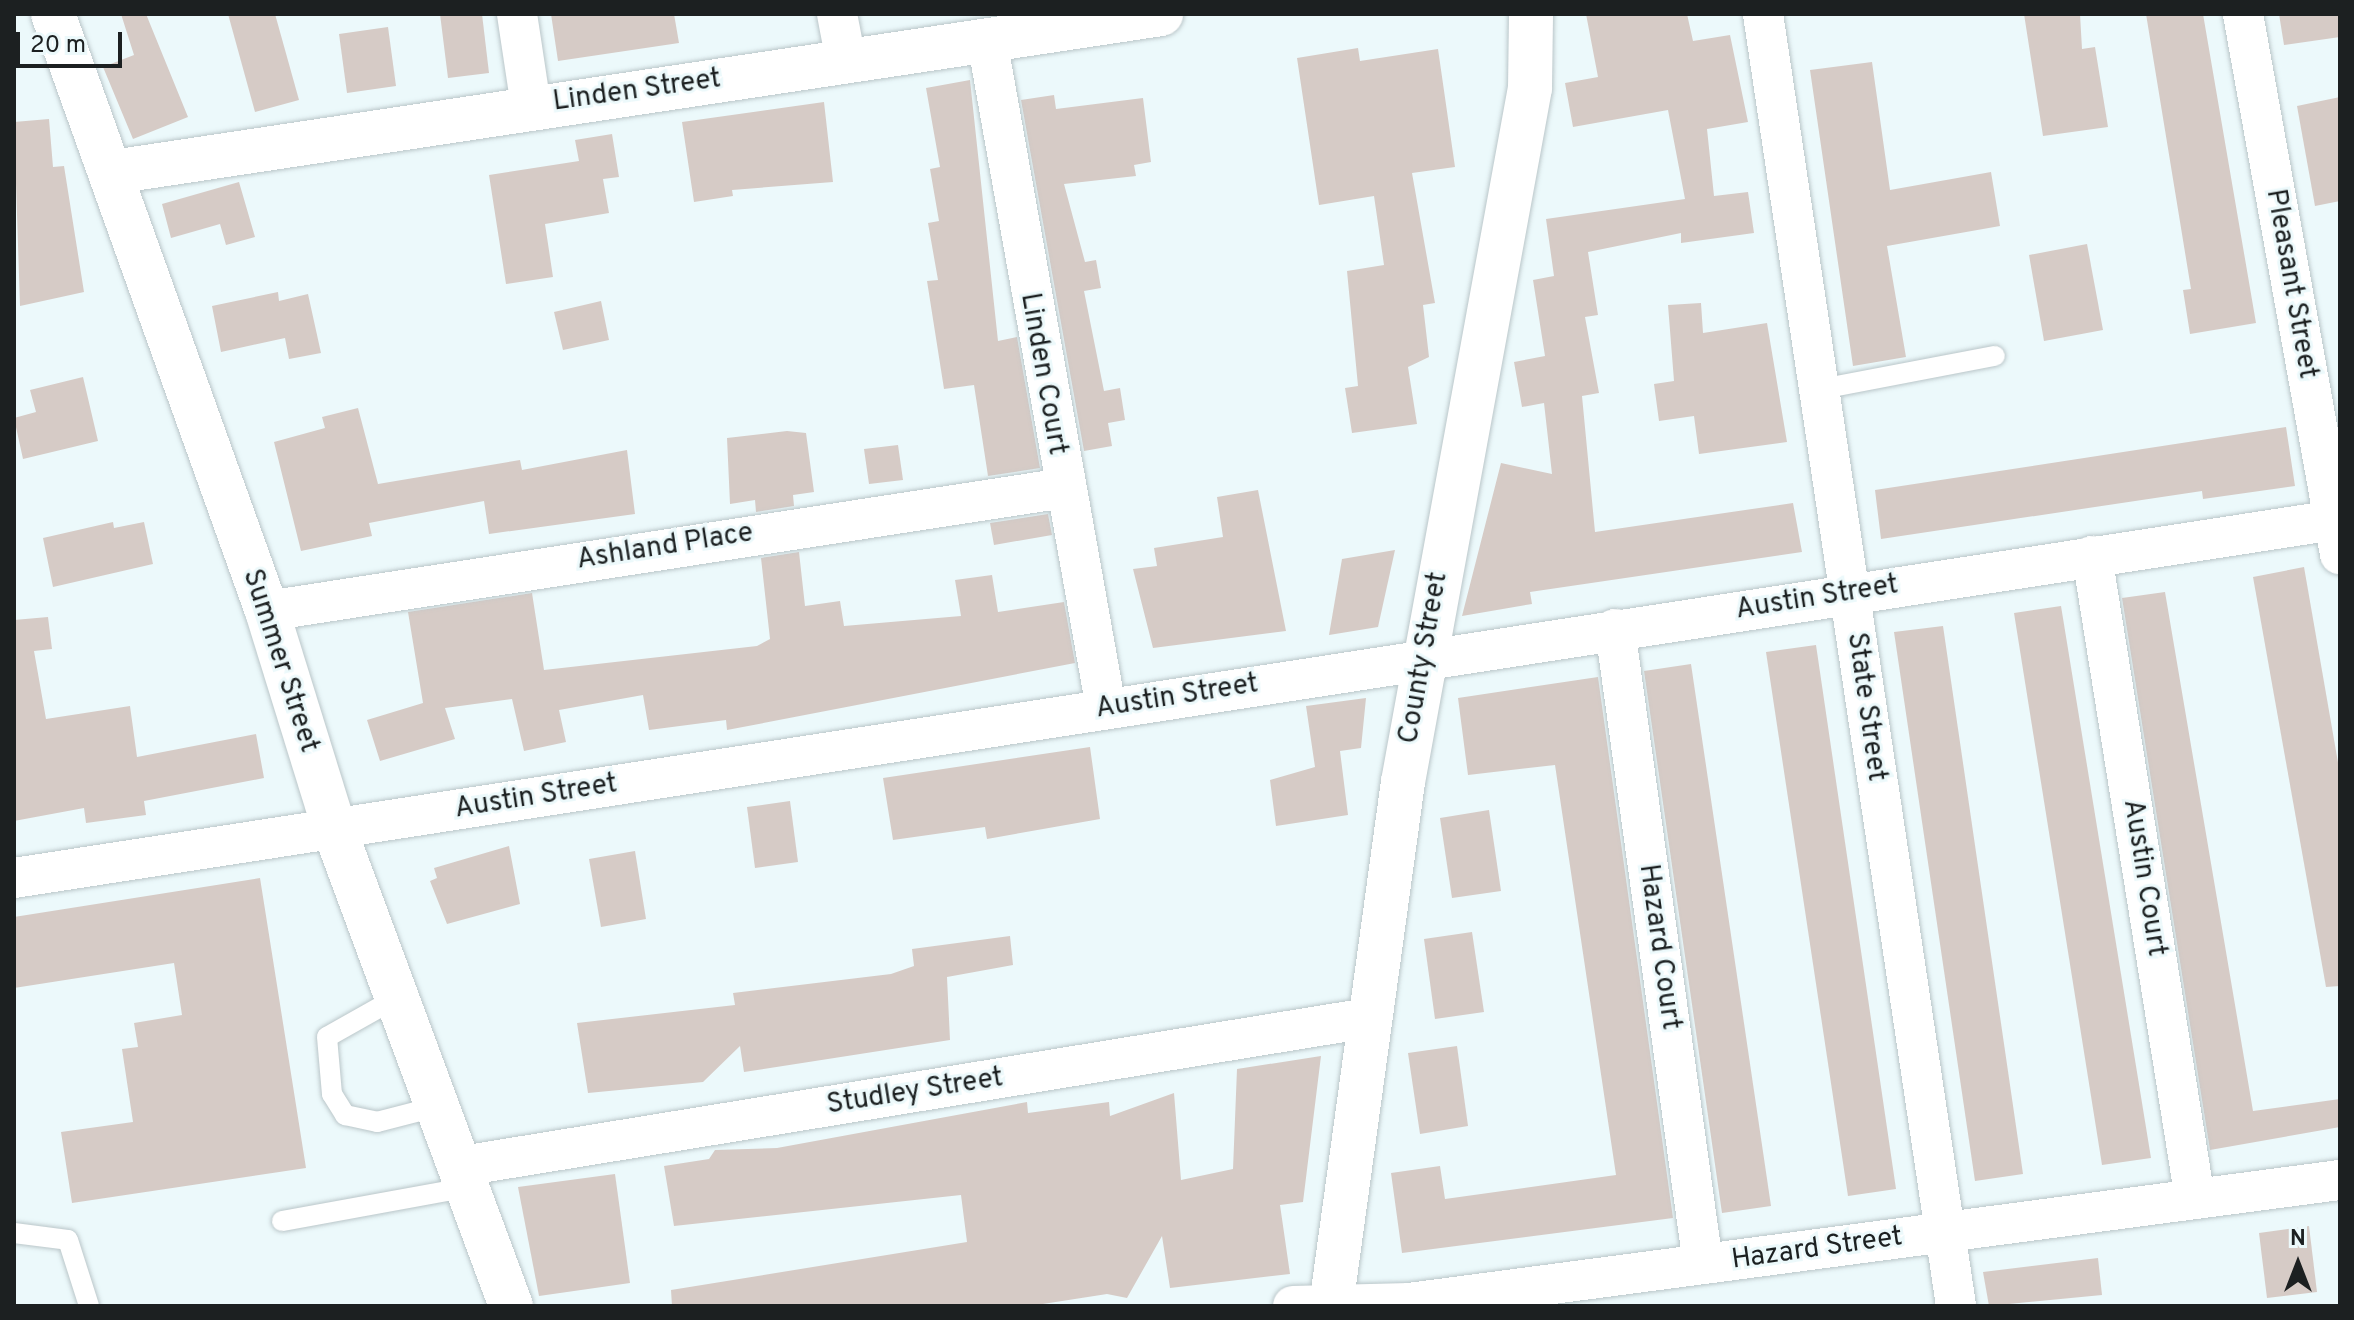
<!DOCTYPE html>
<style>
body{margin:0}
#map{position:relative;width:2354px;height:1320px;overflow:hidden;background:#ecf9fb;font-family:Overpass,sans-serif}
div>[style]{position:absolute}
.building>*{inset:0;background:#d6cbc6}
.roads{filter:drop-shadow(0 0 2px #bac6c9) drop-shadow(0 0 2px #bac6c9)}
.service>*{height:20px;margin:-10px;padding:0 10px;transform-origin:10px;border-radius:10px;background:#fff}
.minor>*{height:40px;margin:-20px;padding:0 20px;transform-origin:20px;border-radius:20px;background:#fff}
.secondary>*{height:44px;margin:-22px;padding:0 22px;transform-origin:22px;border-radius:22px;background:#fff}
span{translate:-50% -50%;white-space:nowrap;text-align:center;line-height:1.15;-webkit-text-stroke:6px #ecf9fb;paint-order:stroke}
.street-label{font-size:28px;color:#1c2021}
.frame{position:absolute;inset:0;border:16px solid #1c2021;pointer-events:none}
.north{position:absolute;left:2258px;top:1224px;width:80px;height:80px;-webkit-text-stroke:6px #ecf9fb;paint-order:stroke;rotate:0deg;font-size:22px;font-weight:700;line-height:32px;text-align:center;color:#1c2021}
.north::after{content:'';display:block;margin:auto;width:28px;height:36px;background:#1c2021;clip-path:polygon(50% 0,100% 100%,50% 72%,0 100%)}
.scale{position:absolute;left:16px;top:32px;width:106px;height:36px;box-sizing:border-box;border:4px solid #1c2021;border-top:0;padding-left:10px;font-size:24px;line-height:28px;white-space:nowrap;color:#1c2021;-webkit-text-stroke:6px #ecf9fb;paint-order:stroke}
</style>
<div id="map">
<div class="building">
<i style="clip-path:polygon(121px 14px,146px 14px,188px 117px,133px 139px,103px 67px,134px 55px)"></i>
<i style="clip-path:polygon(228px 14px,275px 14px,299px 100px,255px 112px)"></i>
<i style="clip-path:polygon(440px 14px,482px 14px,489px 73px,448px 78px)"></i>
<i style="clip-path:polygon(551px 14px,674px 14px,679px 43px,558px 61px)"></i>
<i style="clip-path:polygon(1586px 14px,1687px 14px,1693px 41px,1730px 35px,1748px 122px,1707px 129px,1714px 196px,1748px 192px,1754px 233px,1681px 243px,1681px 233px,1588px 252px,1598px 315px,1585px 317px,1599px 393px,1582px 396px,1595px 532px,1793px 503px,1802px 552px,1530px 592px,1532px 604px,1462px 616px,1501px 463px,1552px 474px,1544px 403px,1522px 407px,1514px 362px,1545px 356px,1533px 280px,1554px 276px,1546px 219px,1685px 199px,1668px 110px,1573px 127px,1565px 83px,1598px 77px)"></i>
<i style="clip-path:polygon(2024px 14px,2080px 14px,2082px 49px,2095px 47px,2108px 127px,2043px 136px)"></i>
<i style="clip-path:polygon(2146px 14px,2203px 14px,2256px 323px,2190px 334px,2183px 290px,2191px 289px)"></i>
<i style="clip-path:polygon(2279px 14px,2340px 14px,2340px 37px,2284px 45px)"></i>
<i style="clip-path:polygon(388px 27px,396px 86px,347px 93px,339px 34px)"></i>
<i style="clip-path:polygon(1358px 48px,1360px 61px,1438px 49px,1455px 167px,1412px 173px,1435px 303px,1423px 305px,1429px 357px,1408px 367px,1417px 424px,1352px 433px,1345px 388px,1358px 386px,1347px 271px,1384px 265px,1374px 196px,1319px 205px,1297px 58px)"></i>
<i style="clip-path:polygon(1872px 62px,1890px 190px,1991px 172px,2000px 226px,1887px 246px,1906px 357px,1853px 366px,1810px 70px)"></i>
<i style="clip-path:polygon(970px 80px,998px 341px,1017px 337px,1040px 468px,988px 476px,974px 385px,944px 389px,927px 281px,938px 280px,928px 223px,939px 221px,930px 169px,940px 167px,926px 88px)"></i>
<i style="clip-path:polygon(1054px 95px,1056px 109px,1143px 98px,1151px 162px,1134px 165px,1136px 176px,1064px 184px,1085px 262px,1096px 260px,1101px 288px,1084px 291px,1104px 391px,1120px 388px,1125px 420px,1108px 423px,1112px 446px,1084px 451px,1021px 100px)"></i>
<i style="clip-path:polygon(2340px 97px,2340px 201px,2315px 206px,2297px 106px)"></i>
<i style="clip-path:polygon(824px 102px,833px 182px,732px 190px,733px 196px,694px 202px,682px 122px)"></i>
<i style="clip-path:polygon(49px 119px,53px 167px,64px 166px,84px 292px,20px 306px,14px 122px)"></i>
<i style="clip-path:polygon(612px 134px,619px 177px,603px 179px,609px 213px,545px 224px,553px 277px,506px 284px,489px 175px,579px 161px,575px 140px)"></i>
<i style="clip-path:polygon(239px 182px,255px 237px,226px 245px,220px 224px,171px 238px,162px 204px)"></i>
<i style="clip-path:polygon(2087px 244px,2103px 330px,2044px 341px,2029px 255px)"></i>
<i style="clip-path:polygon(278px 292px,279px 301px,308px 294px,321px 353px,289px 359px,285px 338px,221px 352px,212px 306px)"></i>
<i style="clip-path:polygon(601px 301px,609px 340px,563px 350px,554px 312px)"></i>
<i style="clip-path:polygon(1701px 303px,1703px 333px,1767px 323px,1787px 442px,1699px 454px,1694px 416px,1659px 421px,1654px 384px,1674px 381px,1668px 305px)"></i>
<i style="clip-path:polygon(83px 377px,98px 441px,23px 459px,14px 418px,36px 412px,30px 390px)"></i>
<i style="clip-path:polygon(358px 408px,378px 484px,520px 460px,522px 470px,627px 450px,635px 514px,489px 534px,484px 501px,369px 523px,372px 536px,301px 551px,274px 442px,325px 428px,322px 417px)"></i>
<i style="clip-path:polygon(2286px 427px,2295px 486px,2203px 499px,2202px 491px,1881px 539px,1875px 490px)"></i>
<i style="clip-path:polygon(787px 431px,806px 433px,814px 492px,793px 495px,794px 506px,756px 512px,755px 500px,730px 504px,727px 438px)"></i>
<i style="clip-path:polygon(898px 445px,903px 480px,869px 484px,864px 449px)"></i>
<i style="clip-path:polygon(1258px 490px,1286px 631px,1153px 648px,1133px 569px,1157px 566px,1154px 548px,1223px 537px,1217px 497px)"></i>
<i style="clip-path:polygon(1048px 514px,1052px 535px,994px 545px,990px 523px)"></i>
<i style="clip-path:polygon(113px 522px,114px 528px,144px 522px,153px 564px,53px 587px,43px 538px)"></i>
<i style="clip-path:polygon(1395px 550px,1378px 627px,1329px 635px,1342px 559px)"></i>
<i style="clip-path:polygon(799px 552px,805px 606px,840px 601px,844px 626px,961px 616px,955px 580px,992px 575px,998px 612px,1064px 602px,1075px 663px,727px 730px,726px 720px,649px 730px,643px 695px,559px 710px,566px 742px,524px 751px,512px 699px,445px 708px,455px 739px,380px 761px,367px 720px,423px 703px,408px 612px,532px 593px,544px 670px,757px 646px,770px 639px,761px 558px)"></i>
<i style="clip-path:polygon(2304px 567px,2340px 774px,2340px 986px,2326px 987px,2253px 577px)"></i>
<i style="clip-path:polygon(2165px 592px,2253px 1111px,2340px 1099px,2340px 1127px,2210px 1150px,2122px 598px)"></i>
<i style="clip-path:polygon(2061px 606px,2151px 1158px,2102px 1165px,2014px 613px)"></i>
<i style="clip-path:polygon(48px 617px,52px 649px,34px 651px,46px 719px,130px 706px,137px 757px,256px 734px,264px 778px,144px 801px,146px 815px,86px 823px,84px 808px,14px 821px,14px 620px)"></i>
<i style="clip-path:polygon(1943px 626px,2023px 1174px,1975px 1181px,1894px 632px)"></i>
<i style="clip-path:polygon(1816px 645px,1896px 1189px,1848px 1196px,1766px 652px)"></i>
<i style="clip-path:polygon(1691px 664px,1771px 1206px,1722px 1213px,1644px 671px)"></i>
<i style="clip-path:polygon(1598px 677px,1673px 1218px,1402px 1253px,1391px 1173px,1440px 1166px,1445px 1199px,1616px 1175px,1555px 765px,1468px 775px,1458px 698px)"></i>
<i style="clip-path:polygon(1366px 698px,1361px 748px,1340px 751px,1348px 815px,1276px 826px,1270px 780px,1315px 767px,1306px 706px)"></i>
<i style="clip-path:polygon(1090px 747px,1100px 819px,987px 839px,985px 827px,893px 840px,883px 778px)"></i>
<i style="clip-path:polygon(790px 801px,798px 862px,755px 868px,747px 807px)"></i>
<i style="clip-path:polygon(1489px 810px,1501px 891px,1452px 898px,1440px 818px)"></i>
<i style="clip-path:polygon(509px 846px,520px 904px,447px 924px,430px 881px,437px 878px,434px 868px)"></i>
<i style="clip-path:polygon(635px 851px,646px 919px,601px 927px,589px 859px)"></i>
<i style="clip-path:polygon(260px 878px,306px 1168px,72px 1203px,61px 1132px,133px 1122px,122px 1049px,138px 1047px,134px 1023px,182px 1015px,174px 963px,14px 988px,14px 917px)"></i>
<i style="clip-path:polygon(1472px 932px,1484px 1012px,1435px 1019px,1424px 939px)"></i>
<i style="clip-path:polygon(1010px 936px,1013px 965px,947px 977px,950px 1040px,744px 1072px,740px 1046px,703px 1082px,588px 1093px,577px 1023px,735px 1005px,733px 993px,891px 974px,914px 966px,912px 949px)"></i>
<i style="clip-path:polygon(1457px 1046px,1468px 1126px,1420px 1134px,1408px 1053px)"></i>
<i style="clip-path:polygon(1321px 1056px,1303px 1202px,1280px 1205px,1290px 1274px,1170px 1288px,1162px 1236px,1127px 1298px,1107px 1294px,1030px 1306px,672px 1306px,671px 1290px,967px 1242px,961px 1195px,674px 1226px,664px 1166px,709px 1159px,715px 1150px,777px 1148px,1027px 1102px,1028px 1113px,1109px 1102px,1110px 1116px,1174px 1093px,1181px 1180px,1233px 1169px,1237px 1069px)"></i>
<i style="clip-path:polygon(615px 1174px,630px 1283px,539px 1296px,518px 1187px)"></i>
<i style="clip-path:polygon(2309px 1226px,2317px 1292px,2267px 1298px,2259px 1233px)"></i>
<i style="clip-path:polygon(2098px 1258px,2102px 1295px,1989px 1306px,1983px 1272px)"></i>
</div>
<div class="roads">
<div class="service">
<i style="left:1816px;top:390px;width:182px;rotate:-10.8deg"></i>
<i style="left:398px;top:997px;width:81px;rotate:150.6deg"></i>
<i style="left:327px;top:1037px;width:57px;rotate:85deg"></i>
<i style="left:332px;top:1094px;width:25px;rotate:58deg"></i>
<i style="left:345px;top:1115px;width:33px;rotate:12deg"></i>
<i style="left:377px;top:1122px;width:64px;rotate:-14.5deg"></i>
<i style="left:282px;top:1221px;width:190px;rotate:-10.3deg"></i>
<i style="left:14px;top:1233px;width:54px;rotate:7.4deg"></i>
<i style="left:68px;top:1240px;width:69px;rotate:72.3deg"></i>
</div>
<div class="minor">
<i style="left:517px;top:14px;width:94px;rotate:81.4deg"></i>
<i style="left:837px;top:14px;width:48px;rotate:79.2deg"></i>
<i style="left:1763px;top:14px;width:1306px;rotate:81.5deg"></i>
<i style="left:2243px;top:14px;width:549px;rotate:79.82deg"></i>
<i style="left:987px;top:40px;width:679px;rotate:79.9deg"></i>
<i style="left:2092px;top:556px;width:651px;rotate:80.9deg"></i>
<i style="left:267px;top:611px;width:806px;rotate:-8.77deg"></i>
<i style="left:1615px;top:629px;width:641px;rotate:82.11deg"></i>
<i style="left:14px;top:878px;width:2354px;rotate:-8.77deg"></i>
<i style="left:462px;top:1166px;width:918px;rotate:-9.28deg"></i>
<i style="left:1293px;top:1306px;width:116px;rotate:-1.5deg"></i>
<i style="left:1409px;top:1303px;width:939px;rotate:-7.53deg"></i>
</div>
<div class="secondary">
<i style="left:53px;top:14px;width:634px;rotate:70.28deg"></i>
<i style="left:267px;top:611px;width:227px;rotate:72.8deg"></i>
<i style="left:334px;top:828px;width:510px;rotate:69.68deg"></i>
<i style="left:113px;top:172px;width:1060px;rotate:-8.57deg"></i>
<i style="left:1331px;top:1306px;width:529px;rotate:-82.18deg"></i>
<i style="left:1403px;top:782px;width:706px;rotate:-79.63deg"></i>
<i style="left:1530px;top:88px;width:74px;rotate:-89.2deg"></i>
</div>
</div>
<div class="street-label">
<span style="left:637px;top:91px;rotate:-8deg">Linden Street</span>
<span style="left:2291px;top:284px;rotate:80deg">Pleasant Street</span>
<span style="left:1043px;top:374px;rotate:80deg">Linden Court</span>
<span style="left:665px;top:547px;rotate:-9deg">Ashland Place</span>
<span style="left:1817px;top:598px;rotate:-9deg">Austin Street</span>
<span style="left:1424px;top:658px;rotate:-80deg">County Street</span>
<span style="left:280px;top:661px;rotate:72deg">Summer Street</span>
<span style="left:1177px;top:697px;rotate:-9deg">Austin Street</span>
<span style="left:1866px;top:707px;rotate:82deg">State Street</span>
<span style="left:536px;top:797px;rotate:-9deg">Austin Street</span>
<span style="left:2144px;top:878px;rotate:81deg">Austin Court</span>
<span style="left:1659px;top:947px;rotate:82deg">Hazard Court</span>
<span style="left:915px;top:1092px;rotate:-9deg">Studley Street</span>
<span style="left:1817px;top:1249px;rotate:-8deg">Hazard Street</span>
</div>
<div class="frame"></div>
<div class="north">N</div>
<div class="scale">20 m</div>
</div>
